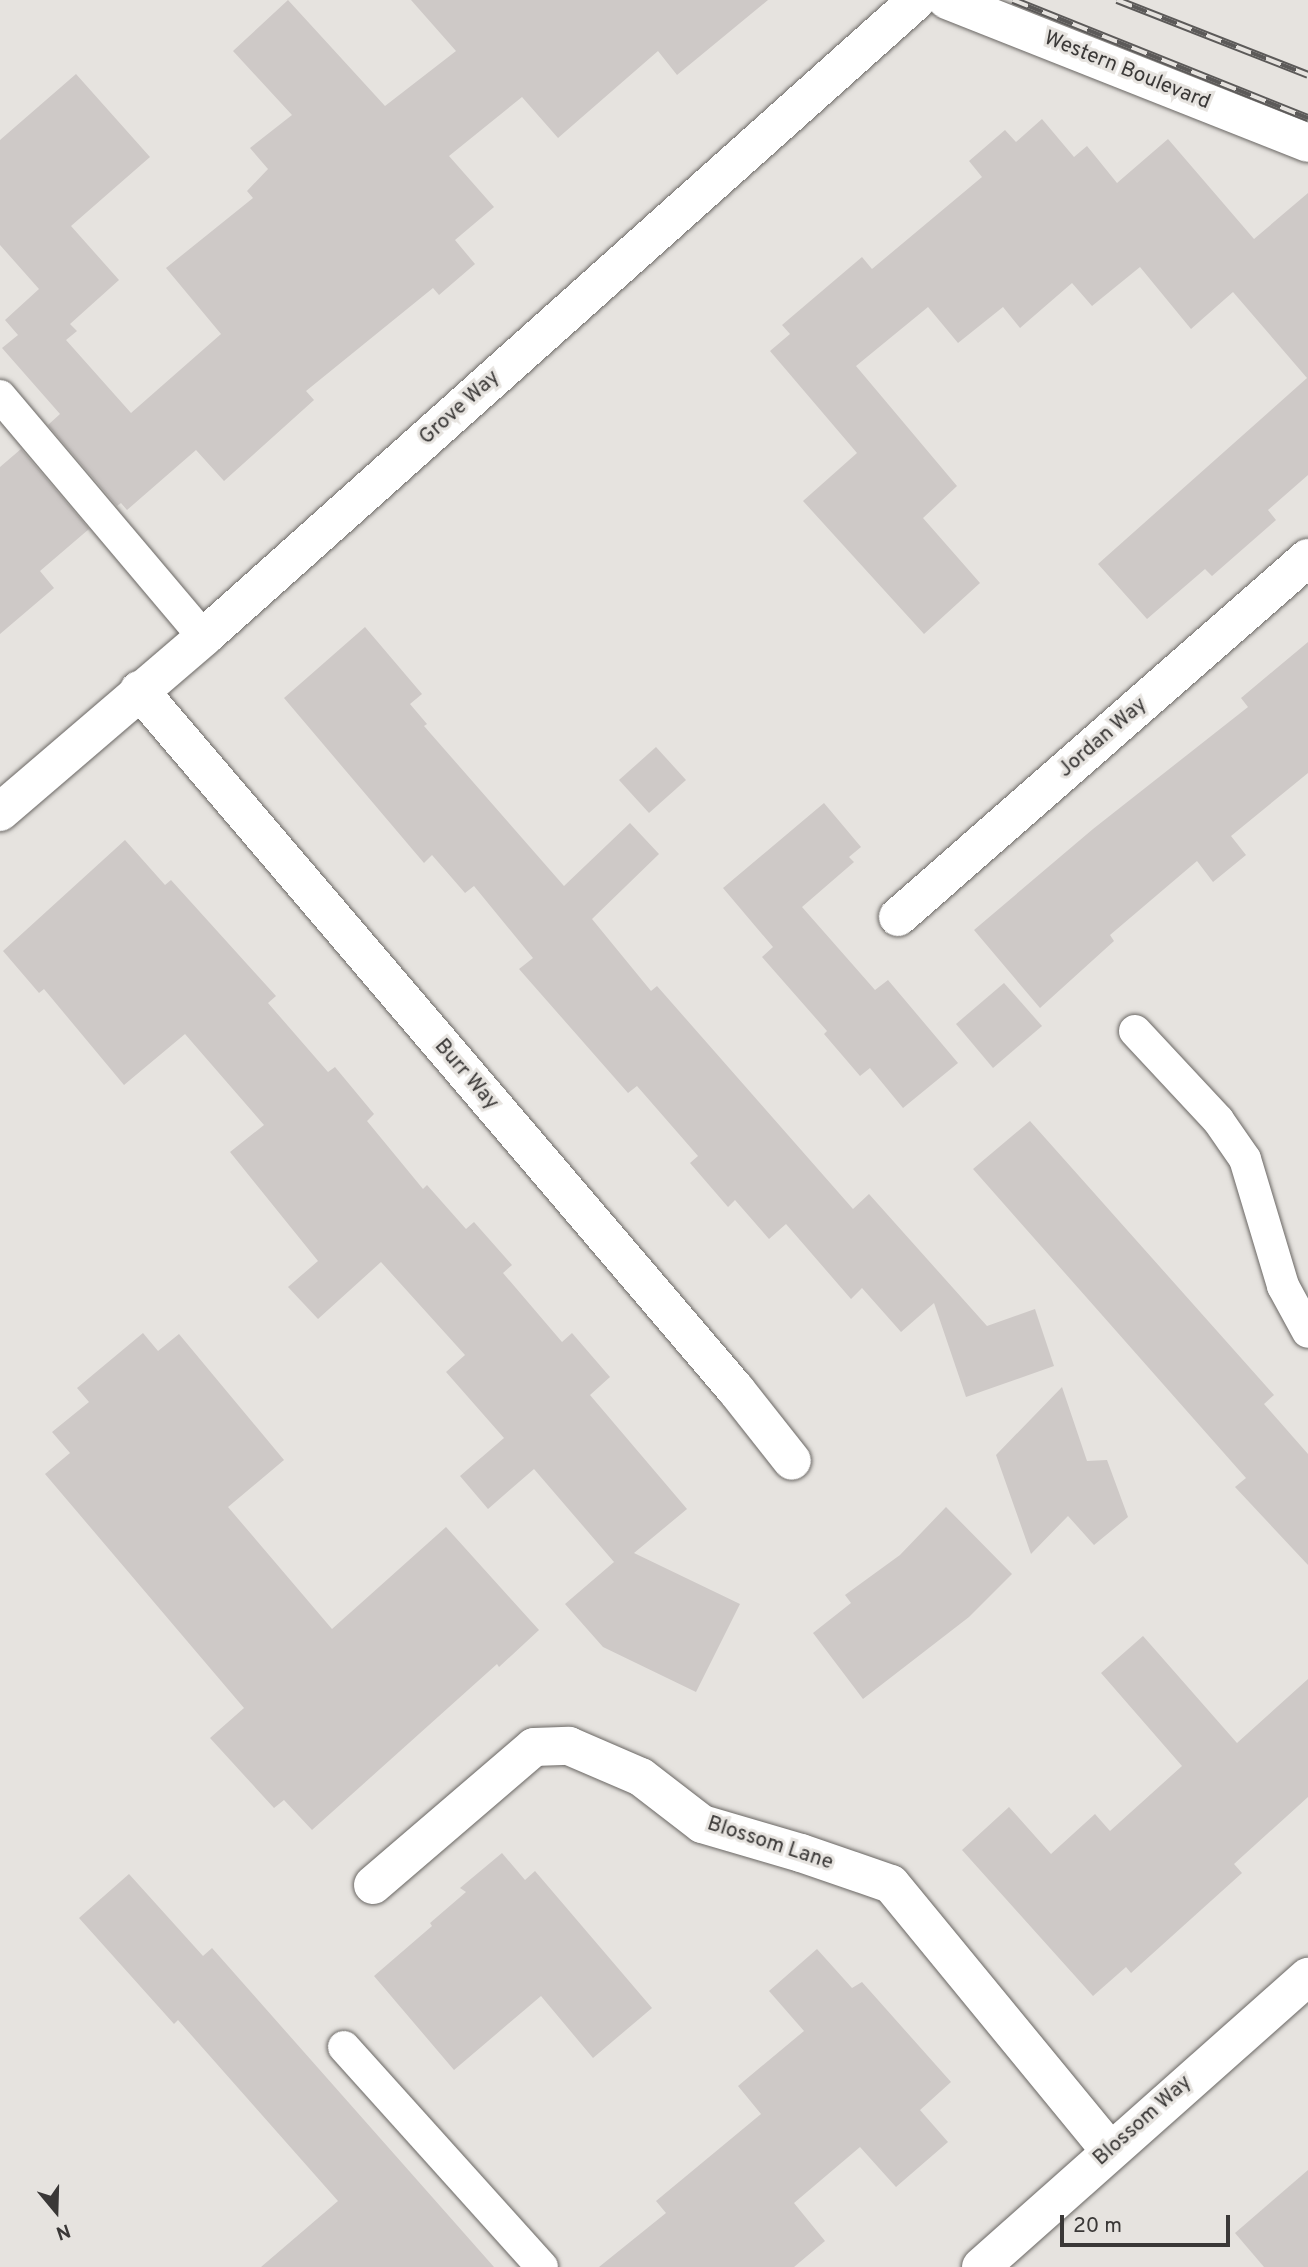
<!DOCTYPE html>
<style>
body{margin:0}
#map{position:relative;width:1308px;height:2267px;overflow:hidden;background:#e6e3df;font-family:Overpass,sans-serif}
div>[style]{position:absolute}
.building>*{inset:0;background:#cec9c7}
.roads{filter:drop-shadow(0 0 2px #6a6764) drop-shadow(0 0 2px #6a6764)}
.lane>*{height:32px;margin:-16px;padding:0 16px;transform-origin:16px;border-radius:16px;background:#fff}
.street>*{height:38px;margin:-19px;padding:0 19px;transform-origin:19px;border-radius:19px;background:#fff}
.secondary>*{height:38px;margin:-19px;padding:0 19px;transform-origin:19px;border-radius:19px;background:#fff}
.rail>*{height:8px;margin-top:-4px;transform-origin:0;background:repeating-linear-gradient(90deg,#e6e3df 0 16px,#5c5a59 0 32px);box-sizing:border-box;border-block:2px solid #5c5a59}
span{translate:-50% -50%;white-space:nowrap;text-align:center;line-height:1.15;-webkit-text-stroke:6px #e6e3df;paint-order:stroke}
.street-label{font-size:21px;color:#3a3837}
.north{position:absolute;left:21px;top:2176px;width:70px;height:70px;-webkit-text-stroke:5px #e6e3df;paint-order:stroke;rotate:161deg;font-size:19px;font-weight:700;line-height:28px;text-align:center;color:#3a3837}
.north::after{content:'';display:block;margin:auto;width:24px;height:32px;background:#3a3837;clip-path:polygon(50% 0,100% 100%,50% 72%,0 100%)}
.scale{position:absolute;left:1060px;top:2215px;width:170px;height:32px;box-sizing:border-box;border:4px solid #3a3837;border-top:0;padding-left:9px;font-size:21px;line-height:24px;white-space:nowrap;color:#3a3837;-webkit-text-stroke:5px #e6e3df;paint-order:stroke}
</style>
<div id="map">
<div class="building">
<i style="clip-path:polygon(288px 0,385px 106px,456px 51px,411px 0,768px 0,677px 75px,658px 51px,558px 138px,522px 97px,449px 156px,494px 207px,455px 240px,475px 264px,439px 295px,433px 288px,306px 391px,314px 400px,224px 481px,196px 450px,127px 510px,121px 503px,117px 506px,48px 425px,60px 414px,2px 348px,18px 335px,5px 320px,39px 289px,0 245px,0 140px,76px 74px,150px 157px,71px 226px,119px 280px,70px 324px,77px 331px,66px 340px,131px 413px,221px 334px,166px 268px,253px 198px,247px 191px,268px 169px,250px 148px,292px 115px,233px 51px)"></i>
<i style="clip-path:polygon(1042px 119px,1074px 157px,1087px 146px,1117px 183px,1168px 139px,1254px 239px,1308px 193px,1308px 475px,1268px 510px,1276px 520px,1212px 576px,1205px 569px,1147px 619px,1098px 564px,1307px 378px,1233px 292px,1191px 329px,1140px 267px,1092px 306px,1072px 283px,1020px 328px,1003px 307px,958px 343px,928px 307px,856px 366px,957px 486px,923px 518px,980px 583px,924px 634px,803px 501px,857px 453px,770px 351px,790px 334px,782px 325px,862px 257px,872px 269px,982px 177px,969px 161px,1005px 130px,1016px 142px)"></i>
<i style="clip-path:polygon(21px 449px,89px 529px,40px 571px,54px 588px,0 634px,0 467px)"></i>
<i style="clip-path:polygon(365px 627px,422px 694px,410px 704px,427px 724px,424px 726px,564px 886px,630px 823px,659px 854px,592px 919px,651px 991px,657px 986px,853px 1209px,869px 1194px,987px 1326px,1035px 1309px,1054px 1366px,966px 1397px,934px 1303px,901px 1332px,862px 1288px,851px 1299px,786px 1224px,769px 1239px,735px 1200px,728px 1207px,690px 1163px,698px 1156px,637px 1086px,628px 1093px,519px 969px,533px 958px,474px 886px,465px 893px,432px 855px,424px 863px,284px 698px)"></i>
<i style="clip-path:polygon(1308px 642px,1308px 773px,1231px 836px,1246px 855px,1213px 882px,1197px 861px,1110px 935px,1114px 941px,1040px 1008px,974px 930px,1093px 829px,1248px 707px,1241px 698px)"></i>
<i style="clip-path:polygon(656px 747px,686px 780px,649px 813px,619px 780px)"></i>
<i style="clip-path:polygon(824px 803px,861px 847px,849px 857px,854px 862px,802px 907px,875px 990px,888px 980px,958px 1063px,903px 1108px,870px 1068px,860px 1076px,824px 1034px,827px 1031px,762px 957px,773px 947px,723px 888px)"></i>
<i style="clip-path:polygon(125px 840px,165px 885px,171px 880px,276px 996px,268px 1003px,328px 1072px,335px 1067px,374px 1114px,367px 1121px,423px 1189px,427px 1185px,466px 1229px,474px 1222px,512px 1265px,503px 1273px,562px 1342px,572px 1333px,610px 1377px,590px 1395px,687px 1509px,634px 1553px,740px 1604px,696px 1692px,603px 1647px,565px 1604px,614px 1562px,534px 1469px,488px 1509px,460px 1476px,504px 1438px,446px 1372px,465px 1355px,381px 1262px,318px 1319px,288px 1287px,318px 1261px,230px 1152px,264px 1125px,185px 1034px,124px 1085px,44px 989px,39px 993px,3px 951px)"></i>
<i style="clip-path:polygon(1004px 983px,1042px 1026px,993px 1068px,956px 1024px)"></i>
<i style="clip-path:polygon(1030px 1121px,1274px 1395px,1264px 1404px,1308px 1454px,1308px 1565px,1235px 1487px,1246px 1478px,973px 1169px)"></i>
<i style="clip-path:polygon(143px 1333px,158px 1351px,179px 1334px,284px 1460px,228px 1507px,332px 1629px,446px 1527px,539px 1630px,499px 1667px,497px 1664px,312px 1830px,284px 1800px,274px 1808px,210px 1738px,244px 1708px,45px 1474px,70px 1453px,52px 1432px,89px 1402px,77px 1388px)"></i>
<i style="clip-path:polygon(1062px 1387px,1087px 1461px,1107px 1460px,1128px 1517px,1094px 1545px,1068px 1516px,1031px 1554px,996px 1455px)"></i>
<i style="clip-path:polygon(946px 1507px,1012px 1574px,969px 1617px,863px 1699px,813px 1633px,851px 1603px,845px 1595px,900px 1555px)"></i>
<i style="clip-path:polygon(1143px 1636px,1237px 1743px,1308px 1679px,1308px 1797px,1234px 1864px,1242px 1873px,1131px 1973px,1126px 1967px,1093px 1996px,962px 1850px,1009px 1807px,1051px 1854px,1095px 1814px,1110px 1831px,1182px 1766px,1101px 1673px)"></i>
<i style="clip-path:polygon(502px 1853px,525px 1880px,535px 1871px,652px 2008px,593px 2058px,541px 1996px,454px 2070px,374px 1976px,432px 1926px,430px 1923px,466px 1892px,460px 1888px)"></i>
<i style="clip-path:polygon(129px 1874px,203px 1956px,212px 1948px,494px 2267px,261px 2267px,338px 2201px,178px 2020px,174px 2024px,79px 1918px)"></i>
<i style="clip-path:polygon(817px 1949px,852px 1988px,862px 1982px,951px 2082px,920px 2110px,948px 2142px,896px 2187px,860px 2147px,794px 2203px,825px 2241px,794px 2267px,599px 2267px,666px 2213px,656px 2201px,761px 2114px,738px 2086px,804px 2031px,769px 1991px)"></i>
<i style="clip-path:polygon(1308px 2170px,1308px 2267px,1264px 2267px,1235px 2233px)"></i>
</div>
<div class="roads">
<div class="lane">
<i style="left:0;top:396px;width:316px;rotate:49.8deg"></i>
<i style="left:1135px;top:1031px;width:122px;rotate:47deg"></i>
<i style="left:1218px;top:1120px;width:47px;rotate:55.3deg"></i>
<i style="left:1245px;top:1159px;width:133px;rotate:73.3deg"></i>
<i style="left:1283px;top:1286px;width:52px;rotate:61.5deg"></i>
<i style="left:344px;top:2047px;width:296px;rotate:48deg"></i>
</div>
<div class="street">
<i style="left:947px;top:0;width:388px;rotate:21.6deg"></i>
<i style="left:139px;top:690px;width:920px;rotate:49.54deg"></i>
<i style="left:736px;top:1390px;width:90px;rotate:51.7deg"></i>
<i style="left:898px;top:917px;width:545px;rotate:-41.21deg"></i>
<i style="left:373px;top:1885px;width:212px;rotate:-40.6deg"></i>
<i style="left:534px;top:1747px;width:35px;rotate:-2deg"></i>
<i style="left:569px;top:1746px;width:78px;rotate:23.3deg"></i>
<i style="left:641px;top:1777px;width:77px;rotate:37.6deg"></i>
<i style="left:702px;top:1824px;width:103px;rotate:16.3deg"></i>
<i style="left:801px;top:1853px;width:95px;rotate:19deg"></i>
<i style="left:891px;top:1884px;width:345px;rotate:50.6deg"></i>
<i style="left:981px;top:2267px;width:437px;rotate:-41.6deg"></i>
</div>
<div class="secondary">
<i style="left:0;top:812px;width:269px;rotate:-40.6deg"></i>
<i style="left:204px;top:637px;width:956px;rotate:-41.78deg"></i>
</div>
</div>
<div class="rail">
<i style="left:1013px;top:0;width:318px;rotate:21.8deg"></i>
<i style="left:1117px;top:0;width:205px;rotate:21.4deg"></i>
</div>
<div class="street-label">
<span style="left:1127px;top:71px;rotate:22deg">Western Boulevard</span>
<span style="left:460px;top:408px;rotate:-42deg">Grove Way</span>
<span style="left:1103px;top:738px;rotate:-41deg">Jordan Way</span>
<span style="left:466px;top:1075px;rotate:49deg">Burr Way</span>
<span style="left:770px;top:1844px;rotate:18deg">Blossom Lane</span>
<span style="left:1143px;top:2121px;rotate:-42deg">Blossom Way</span>
</div>
<div class="north">N</div>
<div class="scale">20 m</div>
</div>
